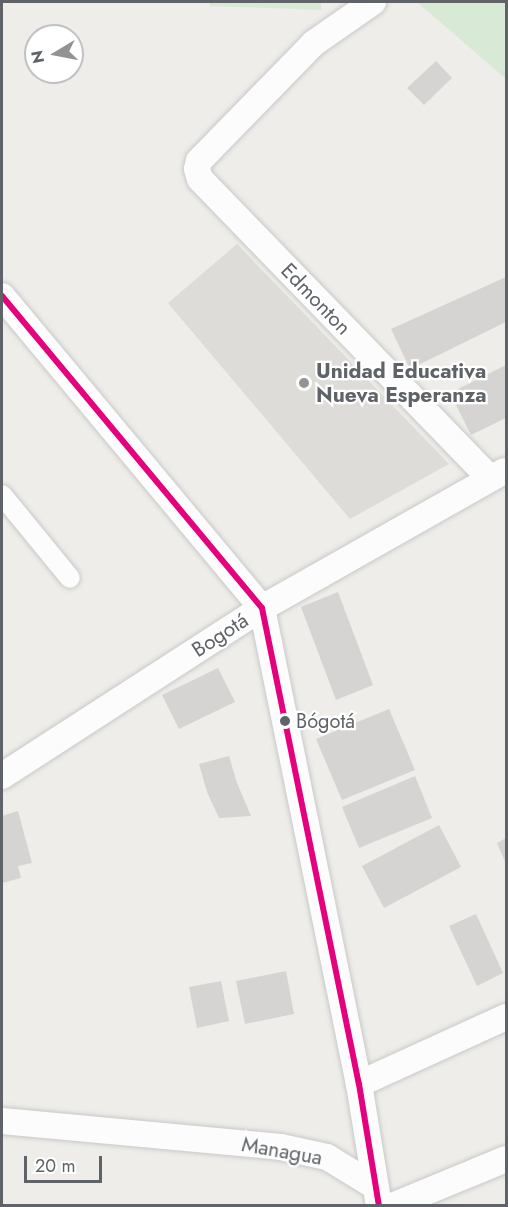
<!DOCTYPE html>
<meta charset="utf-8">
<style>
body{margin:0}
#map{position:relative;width:508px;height:1207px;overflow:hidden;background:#eeede9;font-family:Jost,sans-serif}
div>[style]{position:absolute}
.education>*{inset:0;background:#dedcd8}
.green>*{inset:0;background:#d8ead5}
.building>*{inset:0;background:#d5d4d2}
.roads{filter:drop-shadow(0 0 2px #c8c9c9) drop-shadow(0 0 2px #c8c9c9)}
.pedestrian>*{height:20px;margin:-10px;padding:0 10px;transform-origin:10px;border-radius:10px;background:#fcfcfc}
.minor>*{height:26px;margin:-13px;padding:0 13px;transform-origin:13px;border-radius:13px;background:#fcfcfc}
.bus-1>*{height:6px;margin:-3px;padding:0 3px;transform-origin:3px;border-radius:3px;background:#e5007d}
.dots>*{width:16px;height:16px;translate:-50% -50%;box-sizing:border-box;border:3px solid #fff;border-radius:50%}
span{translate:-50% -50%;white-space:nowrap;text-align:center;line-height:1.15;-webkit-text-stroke:4.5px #fff;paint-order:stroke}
.bus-label{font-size:20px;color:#5f6367}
.left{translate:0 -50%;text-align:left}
.street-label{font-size:21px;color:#5f6367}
.poi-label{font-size:21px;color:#5f6367;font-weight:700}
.frame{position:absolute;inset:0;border:3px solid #5f6367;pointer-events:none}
.north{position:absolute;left:24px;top:24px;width:60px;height:60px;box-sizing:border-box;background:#fff;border:2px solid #bfc1c2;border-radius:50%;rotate:260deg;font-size:16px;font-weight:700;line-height:24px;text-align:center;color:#5f6367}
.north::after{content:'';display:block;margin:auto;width:21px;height:27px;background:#919394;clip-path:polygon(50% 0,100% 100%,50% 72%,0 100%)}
.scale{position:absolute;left:24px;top:1156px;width:78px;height:27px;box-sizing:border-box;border:3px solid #5f6367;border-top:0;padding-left:8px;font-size:18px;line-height:21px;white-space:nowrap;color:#5f6367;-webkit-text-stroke:4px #fff;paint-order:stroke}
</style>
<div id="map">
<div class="education">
<i style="clip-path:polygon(237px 244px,449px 464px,350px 519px,168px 303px)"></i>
</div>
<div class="green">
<i style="clip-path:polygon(210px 2px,321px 2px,321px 10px,210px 6px)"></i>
<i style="clip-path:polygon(417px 2px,506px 2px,506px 79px)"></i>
</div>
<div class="building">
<i style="clip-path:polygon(436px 61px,452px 78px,424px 105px,407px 88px)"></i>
<i style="clip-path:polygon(506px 277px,506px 322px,410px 369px,391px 329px)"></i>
<i style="clip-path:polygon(506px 365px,506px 418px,471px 435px,450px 393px)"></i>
<i style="clip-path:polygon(338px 592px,373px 685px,336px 700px,301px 607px)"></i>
<i style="clip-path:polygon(218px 668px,235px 702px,179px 729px,162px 695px)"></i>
<i style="clip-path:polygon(389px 709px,415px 770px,342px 800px,316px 739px)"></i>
<i style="clip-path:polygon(229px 756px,237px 783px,251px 816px,219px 818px,207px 792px,199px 764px)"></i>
<i style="clip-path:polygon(415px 776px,432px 818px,359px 848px,342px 807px)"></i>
<i style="clip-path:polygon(18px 811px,32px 863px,18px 866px,21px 878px,2px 883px,2px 816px)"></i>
<i style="clip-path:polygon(439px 825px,461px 867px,384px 908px,362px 866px)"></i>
<i style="clip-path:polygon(506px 838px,506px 864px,497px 843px)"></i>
<i style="clip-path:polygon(476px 914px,503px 973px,477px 986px,449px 926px)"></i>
<i style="clip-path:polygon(286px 971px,294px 1014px,245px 1024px,236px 981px)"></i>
<i style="clip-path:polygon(221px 981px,229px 1021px,197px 1028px,189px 987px)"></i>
</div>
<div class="roads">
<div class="pedestrian">
<i style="left:2px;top:495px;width:107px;rotate:50.7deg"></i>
</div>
<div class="minor">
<i style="left:373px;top:2px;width:72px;rotate:145.2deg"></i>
<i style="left:314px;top:43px;width:165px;rotate:134.3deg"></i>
<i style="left:199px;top:161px;width:8px;rotate:104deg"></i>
<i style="left:197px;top:169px;width:10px;rotate:73deg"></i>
<i style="left:200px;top:179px;width:417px;rotate:45.9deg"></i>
<i style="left:2px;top:296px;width:406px;rotate:50.2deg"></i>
<i style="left:262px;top:608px;width:486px;rotate:78.5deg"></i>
<i style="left:359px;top:1084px;width:124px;rotate:80.7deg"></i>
<i style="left:2px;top:776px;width:310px;rotate:-32.9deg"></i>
<i style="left:262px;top:608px;width:278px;rotate:-29.5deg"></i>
<i style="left:359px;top:1084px;width:162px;rotate:-24.5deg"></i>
<i style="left:2px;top:1121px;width:280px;rotate:5.3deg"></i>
<i style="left:281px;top:1147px;width:47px;rotate:12.3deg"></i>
<i style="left:327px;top:1157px;width:57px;rotate:31.5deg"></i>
<i style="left:392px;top:1206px;width:123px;rotate:-22.4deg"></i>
</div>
</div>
<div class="bus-1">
<i style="left:2px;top:296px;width:406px;rotate:50.2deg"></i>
<i style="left:262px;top:608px;width:486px;rotate:78.5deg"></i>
<i style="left:359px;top:1084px;width:124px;rotate:80.7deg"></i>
</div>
<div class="dots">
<i style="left:304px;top:383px;background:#919394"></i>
<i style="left:285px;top:721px;background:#5f6367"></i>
</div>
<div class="bus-label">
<span class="left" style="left:296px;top:721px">Bógotá</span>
</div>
<div class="street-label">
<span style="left:316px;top:299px;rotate:46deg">Edmonton</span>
<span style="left:220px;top:635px;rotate:-33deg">Bogotá</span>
<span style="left:282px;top:1151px;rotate:10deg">Managua</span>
</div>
<div class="poi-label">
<span class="left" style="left:316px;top:383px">Unidad Educativa<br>Nueva Esperanza</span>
</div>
<div class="frame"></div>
<div class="north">N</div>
<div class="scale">20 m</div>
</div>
